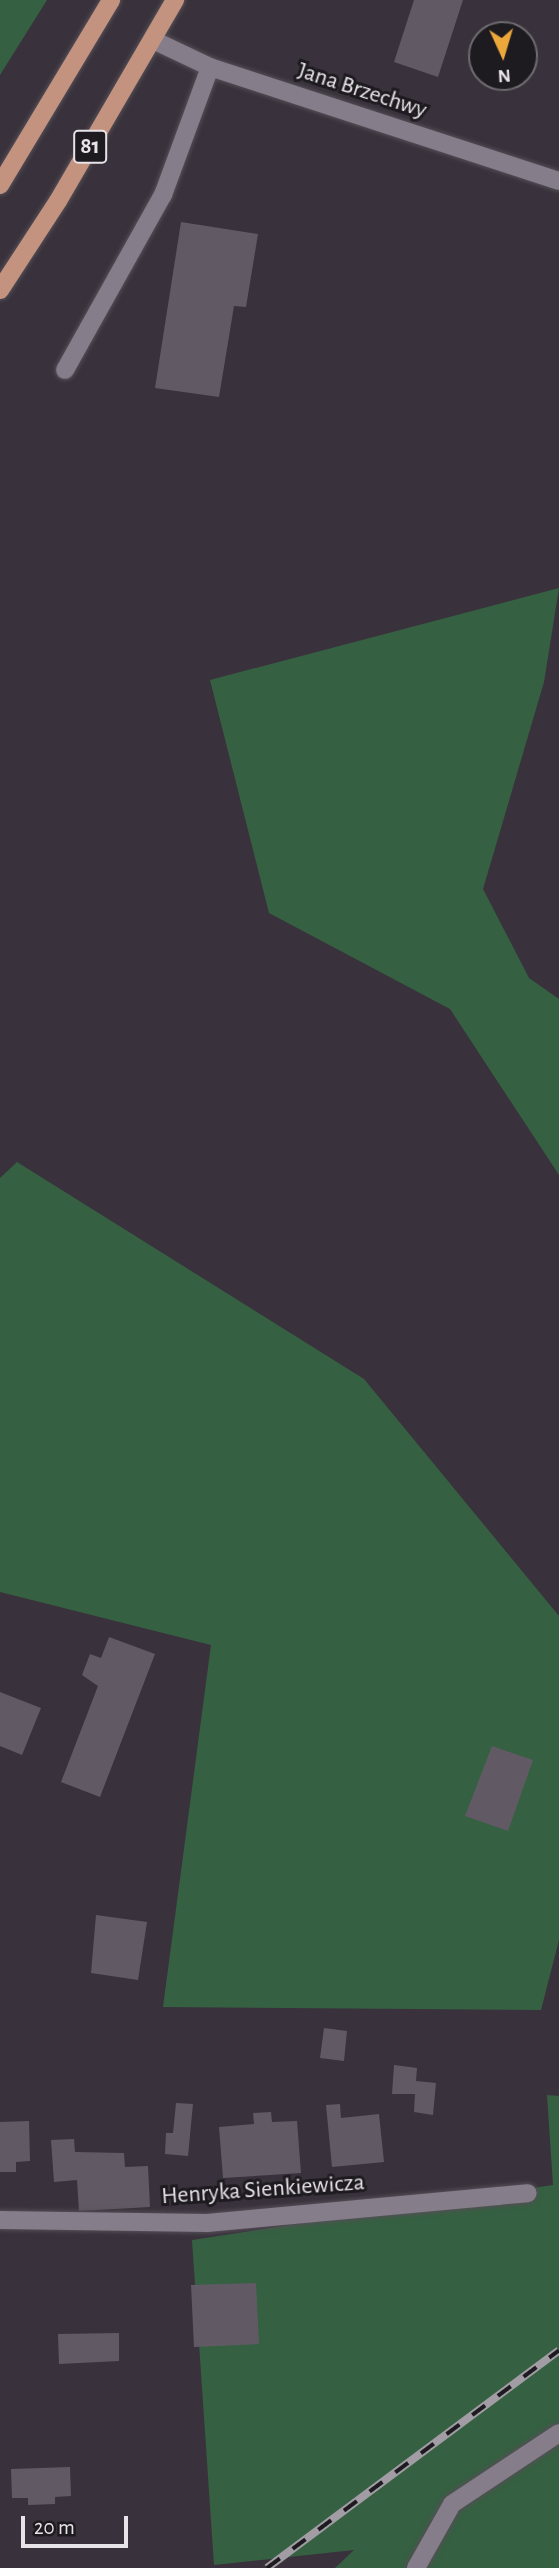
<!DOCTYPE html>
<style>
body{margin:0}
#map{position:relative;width:559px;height:2568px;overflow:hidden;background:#39323c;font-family:"Alegreya Sans",sans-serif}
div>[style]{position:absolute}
.green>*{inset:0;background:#366042}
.building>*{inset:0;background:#615a65}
.roads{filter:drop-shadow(0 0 2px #544e56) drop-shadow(0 0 2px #544e56)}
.minor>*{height:18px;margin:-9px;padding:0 9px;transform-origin:9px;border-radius:9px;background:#857d89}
.major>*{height:18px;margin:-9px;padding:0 9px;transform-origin:9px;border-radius:9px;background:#c3937f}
.rail>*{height:8px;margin-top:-4px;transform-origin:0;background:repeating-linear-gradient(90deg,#1e1b20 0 16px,#a29da5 0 32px);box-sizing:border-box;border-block:2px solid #a29da5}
span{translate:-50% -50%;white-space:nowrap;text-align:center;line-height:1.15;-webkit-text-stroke:6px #1e1b20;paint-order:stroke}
.shield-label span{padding:2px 5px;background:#1e1b20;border:2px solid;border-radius:5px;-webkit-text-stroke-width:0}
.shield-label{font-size:23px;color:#e7e3e9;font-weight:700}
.street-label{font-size:24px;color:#e7e3e9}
.north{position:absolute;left:468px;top:21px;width:70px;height:70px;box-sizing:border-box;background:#1e1b20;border:2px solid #6e6b70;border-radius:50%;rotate:176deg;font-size:19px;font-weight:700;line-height:28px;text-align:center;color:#e7e3e9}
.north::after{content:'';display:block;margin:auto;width:24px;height:32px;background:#eda83b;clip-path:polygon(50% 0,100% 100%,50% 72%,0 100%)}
.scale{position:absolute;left:21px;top:2516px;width:107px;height:32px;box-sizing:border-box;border:4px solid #e7e3e9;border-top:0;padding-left:9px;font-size:21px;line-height:24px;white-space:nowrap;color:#e7e3e9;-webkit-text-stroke:5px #1e1b20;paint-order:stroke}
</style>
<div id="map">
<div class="green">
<i style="clip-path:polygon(0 0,47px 0,0 75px)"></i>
<i style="clip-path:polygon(559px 588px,544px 682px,483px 889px,529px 978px,559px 999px,559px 1175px,450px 1009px,269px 913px,210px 680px)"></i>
<i style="clip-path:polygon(17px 1162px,364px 1379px,559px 1616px,559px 1940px,541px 2010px,163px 2007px,211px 1645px,0 1592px,0 1178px)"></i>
<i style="clip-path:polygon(547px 2095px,559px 2096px,559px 2568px,335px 2568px,354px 2550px,214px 2565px,192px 2240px,553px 2185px)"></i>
</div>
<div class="building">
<i style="clip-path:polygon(414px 0,463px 0,438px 77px,394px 62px)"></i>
<i style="clip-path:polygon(181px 222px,258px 234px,246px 307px,234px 306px,219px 397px,155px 388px)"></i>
<i style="clip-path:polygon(109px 1637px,155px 1654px,100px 1797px,61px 1782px,98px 1686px,82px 1675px,90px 1654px,101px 1658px)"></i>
<i style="clip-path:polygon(0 1692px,41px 1708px,22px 1755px,0 1746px)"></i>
<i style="clip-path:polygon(492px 1746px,533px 1760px,508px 1831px,465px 1816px)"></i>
<i style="clip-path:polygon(96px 1915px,147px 1922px,138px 1980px,91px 1973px)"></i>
<i style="clip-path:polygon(324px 2028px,347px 2031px,344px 2061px,320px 2058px)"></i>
<i style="clip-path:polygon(394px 2065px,417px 2068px,416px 2081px,436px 2083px,433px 2115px,414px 2112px,415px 2094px,392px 2094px)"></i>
<i style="clip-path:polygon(176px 2103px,193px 2104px,188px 2156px,165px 2154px,166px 2133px,173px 2133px)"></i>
<i style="clip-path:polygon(340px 2104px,341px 2118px,379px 2114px,384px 2162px,332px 2167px,326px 2105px)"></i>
<i style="clip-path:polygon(271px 2112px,272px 2122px,297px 2121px,301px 2173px,223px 2178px,219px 2127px,254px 2124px,253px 2113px)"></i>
<i style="clip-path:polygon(29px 2121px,30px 2161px,16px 2162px,16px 2172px,0 2172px,0 2122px)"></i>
<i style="clip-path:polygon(74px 2139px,75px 2152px,124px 2153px,125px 2167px,148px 2166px,150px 2207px,79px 2211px,77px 2180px,54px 2182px,51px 2140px)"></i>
<i style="clip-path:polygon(256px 2283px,259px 2344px,194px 2347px,191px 2285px)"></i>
<i style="clip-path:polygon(119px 2333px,119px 2361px,59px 2364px,58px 2334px)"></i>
<i style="clip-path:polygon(70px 2467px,71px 2496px,55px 2497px,55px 2504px,28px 2505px,28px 2498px,12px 2498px,11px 2469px)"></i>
</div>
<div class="roads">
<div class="minor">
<i style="left:153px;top:40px;width:63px;rotate:25.3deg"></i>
<i style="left:210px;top:67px;width:367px;rotate:18.1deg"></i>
<i style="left:65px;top:370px;width:201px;rotate:-60.8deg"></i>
<i style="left:163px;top:195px;width:136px;rotate:-69.8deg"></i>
<i style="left:0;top:2220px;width:207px;rotate:0.8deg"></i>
<i style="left:207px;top:2223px;width:322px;rotate:-5.3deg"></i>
<i style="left:416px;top:2568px;width:73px;rotate:-60.6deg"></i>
<i style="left:452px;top:2504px;width:128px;rotate:-33.6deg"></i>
</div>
<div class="major">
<i style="left:0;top:185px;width:216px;rotate:-59deg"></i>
<i style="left:0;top:290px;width:106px;rotate:-56.9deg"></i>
<i style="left:58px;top:201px;width:233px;rotate:-59.8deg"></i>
</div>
</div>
<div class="rail">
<i style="left:267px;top:2568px;width:364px;rotate:-36.7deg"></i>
</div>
<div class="shield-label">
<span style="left:90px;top:147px">81</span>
</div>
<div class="street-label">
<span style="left:362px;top:91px;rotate:18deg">Jana Brzechwy</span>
<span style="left:263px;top:2190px;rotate:-4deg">Henryka Sienkiewicza</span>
</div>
<div class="north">N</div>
<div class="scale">20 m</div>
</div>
